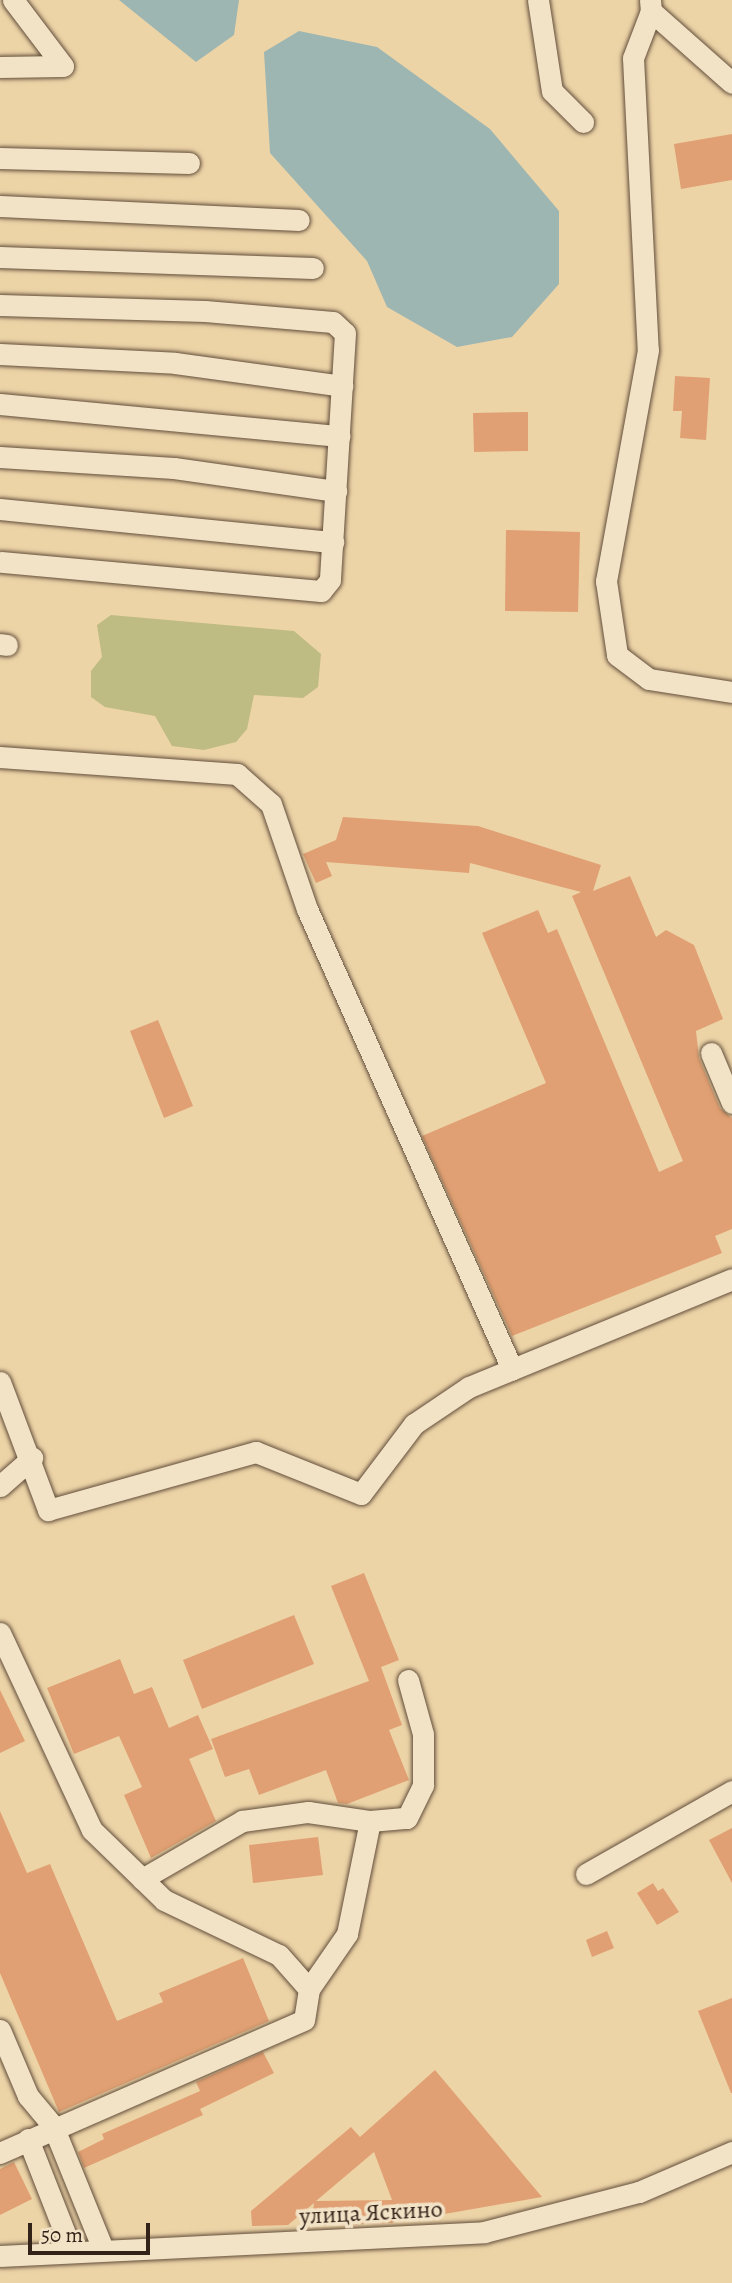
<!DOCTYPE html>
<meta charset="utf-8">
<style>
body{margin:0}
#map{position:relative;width:732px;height:2283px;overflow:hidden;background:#edd4a7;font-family:Alegreya,serif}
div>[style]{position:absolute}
.green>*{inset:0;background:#bebb83}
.water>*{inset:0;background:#9db6b2}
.building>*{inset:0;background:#e0a073}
.roads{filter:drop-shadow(0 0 2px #624e3c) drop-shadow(0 0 2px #624e3c)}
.minor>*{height:21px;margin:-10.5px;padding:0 10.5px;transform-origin:10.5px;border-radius:10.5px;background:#f3e3c6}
span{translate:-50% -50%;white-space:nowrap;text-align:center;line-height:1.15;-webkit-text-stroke:7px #f3e3c6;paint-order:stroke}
.street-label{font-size:24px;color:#332218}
.scale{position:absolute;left:28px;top:2223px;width:122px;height:32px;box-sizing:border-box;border:4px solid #332218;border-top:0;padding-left:9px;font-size:21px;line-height:24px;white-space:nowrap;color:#332218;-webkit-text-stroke:5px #f3e3c6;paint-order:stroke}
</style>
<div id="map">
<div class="green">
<i style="clip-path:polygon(111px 615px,294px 631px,321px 654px,318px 687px,303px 698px,254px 695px,247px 729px,236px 742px,204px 750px,172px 746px,155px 716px,105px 707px,91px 697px,91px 671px,102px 657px,97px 625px)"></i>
</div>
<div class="water">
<i style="clip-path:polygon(119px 0,239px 0,234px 35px,196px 62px)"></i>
<i style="clip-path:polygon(299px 31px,377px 47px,490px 129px,559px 211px,559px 284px,512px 337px,457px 347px,387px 307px,367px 261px,270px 153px,264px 52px)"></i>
</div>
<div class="building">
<i style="clip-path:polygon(732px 134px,732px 180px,681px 189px,674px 144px)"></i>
<i style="clip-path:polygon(675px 376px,710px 378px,706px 440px,680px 438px,682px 411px,673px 411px)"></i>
<i style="clip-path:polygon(528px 412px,528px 451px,474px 452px,473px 413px)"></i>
<i style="clip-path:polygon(506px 530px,580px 532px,578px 612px,505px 611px)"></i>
<i style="clip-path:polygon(343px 817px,478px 826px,601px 865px,593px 891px,630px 876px,656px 937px,666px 930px,694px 945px,723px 1019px,696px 1031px,699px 1058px,720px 1108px,732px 1118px,732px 1229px,715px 1236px,722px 1253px,512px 1336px,422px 1136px,546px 1083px,482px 933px,538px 910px,548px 933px,557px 929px,659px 1172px,683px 1161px,572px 896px,581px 892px,470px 863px,469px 873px,326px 862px,332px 876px,316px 883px,303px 854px,336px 840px)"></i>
<i style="clip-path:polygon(158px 1020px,193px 1106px,164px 1118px,130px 1031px)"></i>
<i style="clip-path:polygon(364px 1573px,399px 1660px,381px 1667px,402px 1725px,389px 1730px,409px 1780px,347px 1804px,338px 1803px,326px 1770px,259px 1795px,249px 1769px,225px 1777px,211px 1739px,369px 1681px,331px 1586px)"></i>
<i style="clip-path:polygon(294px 1615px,314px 1664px,202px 1709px,183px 1660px)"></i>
<i style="clip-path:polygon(120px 1659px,134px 1694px,152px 1687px,169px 1728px,198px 1715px,213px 1749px,189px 1759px,216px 1821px,151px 1858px,124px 1795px,142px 1787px,119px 1736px,74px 1754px,47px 1688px)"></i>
<i style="clip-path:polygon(0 1690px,25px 1741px,0 1753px)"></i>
<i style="clip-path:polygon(0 1811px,27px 1873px,50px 1864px,117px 2021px,163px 2002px,159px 1993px,243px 1958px,269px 2021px,59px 2112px,0 1973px)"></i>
<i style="clip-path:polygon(732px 1828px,732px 1883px,709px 1840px)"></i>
<i style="clip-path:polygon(318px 1837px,323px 1875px,253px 1883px,249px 1845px)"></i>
<i style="clip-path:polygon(653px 1883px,658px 1891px,663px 1888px,679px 1912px,657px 1925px,637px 1893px)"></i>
<i style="clip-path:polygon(607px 1931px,614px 1948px,592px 1957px,586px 1940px)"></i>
<i style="clip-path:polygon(732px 1998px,732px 2093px,731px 2093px,698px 2011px)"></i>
<i style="clip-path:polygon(263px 2052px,274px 2073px,200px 2109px,203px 2115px,84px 2168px,78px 2152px,104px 2139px,102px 2134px,200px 2091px,196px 2082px)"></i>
<i style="clip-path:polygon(evenodd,435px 2070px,542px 2197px,393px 2223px,311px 2226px,314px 2203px,288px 2225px,252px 2226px,251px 2211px,351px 2127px,360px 2137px,435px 2070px,374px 2152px,392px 2200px,316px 2201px,374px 2152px)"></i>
<i style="clip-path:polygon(14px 2162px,32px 2199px,0 2215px,0 2169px)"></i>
</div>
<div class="roads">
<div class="minor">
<i style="left:538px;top:0;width:92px;rotate:81.3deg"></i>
<i style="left:552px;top:91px;width:44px;rotate:45deg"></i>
<i style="left:650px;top:0;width:11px;rotate:85deg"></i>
<i style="left:651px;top:11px;width:50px;rotate:111deg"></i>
<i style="left:633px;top:58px;width:292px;rotate:87.1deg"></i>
<i style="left:648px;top:350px;width:235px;rotate:100.3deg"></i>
<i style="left:606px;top:581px;width:75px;rotate:81.5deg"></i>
<i style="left:617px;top:655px;width:40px;rotate:37deg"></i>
<i style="left:649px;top:679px;width:84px;rotate:8.9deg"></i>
<i style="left:651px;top:11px;width:108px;rotate:41.6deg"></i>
<i style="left:0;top:67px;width:63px;rotate:-0.9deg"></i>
<i style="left:63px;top:66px;width:83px;rotate:-127.1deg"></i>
<i style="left:0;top:158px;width:189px;rotate:1.5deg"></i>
<i style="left:0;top:206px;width:299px;rotate:2.7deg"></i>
<i style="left:0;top:257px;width:313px;rotate:2deg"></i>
<i style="left:0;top:305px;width:205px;rotate:1.7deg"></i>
<i style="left:205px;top:311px;width:128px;rotate:4.9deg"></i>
<i style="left:333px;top:322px;width:16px;rotate:43deg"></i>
<i style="left:345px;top:333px;width:247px;rotate:93.5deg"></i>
<i style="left:330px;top:580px;width:14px;rotate:129deg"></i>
<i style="left:321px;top:591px;width:322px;rotate:-174.8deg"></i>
<i style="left:0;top:354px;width:175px;rotate:2.9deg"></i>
<i style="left:175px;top:363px;width:169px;rotate:7.8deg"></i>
<i style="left:0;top:404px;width:341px;rotate:5.4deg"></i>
<i style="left:0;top:457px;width:174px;rotate:3.6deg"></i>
<i style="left:174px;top:468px;width:164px;rotate:8.1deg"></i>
<i style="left:0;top:509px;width:335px;rotate:5.7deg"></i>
<i style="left:0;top:644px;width:7px;rotate:8deg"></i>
<i style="left:0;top:757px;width:238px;rotate:4.1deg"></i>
<i style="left:237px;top:774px;width:45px;rotate:41.4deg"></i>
<i style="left:271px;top:804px;width:111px;rotate:71.1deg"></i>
<i style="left:307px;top:909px;width:504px;rotate:65.98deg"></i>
<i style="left:711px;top:1053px;width:54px;rotate:67.2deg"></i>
<i style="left:0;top:1382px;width:137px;rotate:69.4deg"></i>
<i style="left:48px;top:1510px;width:216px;rotate:-15.6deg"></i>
<i style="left:256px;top:1452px;width:113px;rotate:21.8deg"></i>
<i style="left:361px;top:1494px;width:88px;rotate:-52.9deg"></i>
<i style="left:414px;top:1424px;width:66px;rotate:-33.9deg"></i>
<i style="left:469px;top:1387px;width:284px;rotate:-22.3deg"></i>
<i style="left:0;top:1486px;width:43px;rotate:-41.2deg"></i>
<i style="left:0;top:1633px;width:217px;rotate:65deg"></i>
<i style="left:92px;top:1830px;width:100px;rotate:44.2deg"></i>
<i style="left:164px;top:1900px;width:127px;rotate:25.6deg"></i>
<i style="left:279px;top:1955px;width:45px;rotate:48.6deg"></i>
<i style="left:309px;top:1989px;width:31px;rotate:99deg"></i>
<i style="left:304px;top:2020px;width:332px;rotate:156.4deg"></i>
<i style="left:586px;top:1874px;width:168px;rotate:-29.6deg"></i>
<i style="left:142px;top:1879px;width:116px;rotate:-30.1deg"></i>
<i style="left:242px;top:1821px;width:67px;rotate:-7.8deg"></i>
<i style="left:308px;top:1812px;width:63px;rotate:8.3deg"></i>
<i style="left:309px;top:1989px;width:67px;rotate:-55.4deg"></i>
<i style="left:347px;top:1934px;width:115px;rotate:-78.5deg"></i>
<i style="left:370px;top:1821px;width:37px;rotate:-5deg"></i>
<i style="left:407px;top:1818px;width:37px;rotate:-64deg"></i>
<i style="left:423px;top:1785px;width:51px;rotate:-90deg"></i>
<i style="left:423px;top:1734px;width:56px;rotate:-105.5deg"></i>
<i style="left:0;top:2030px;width:72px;rotate:67deg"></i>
<i style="left:28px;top:2096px;width:39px;rotate:50deg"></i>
<i style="left:53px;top:2126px;width:133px;rotate:67.9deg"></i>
<i style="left:28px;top:2139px;width:118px;rotate:68.6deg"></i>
<i style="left:0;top:2256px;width:485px;rotate:-2.8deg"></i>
<i style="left:484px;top:2232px;width:160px;rotate:-14.5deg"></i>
<i style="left:639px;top:2192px;width:101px;rotate:-23.3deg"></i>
</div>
</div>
<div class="street-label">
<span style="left:371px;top:2213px;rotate:-3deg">улица Яскино</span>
</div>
<div class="scale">50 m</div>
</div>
